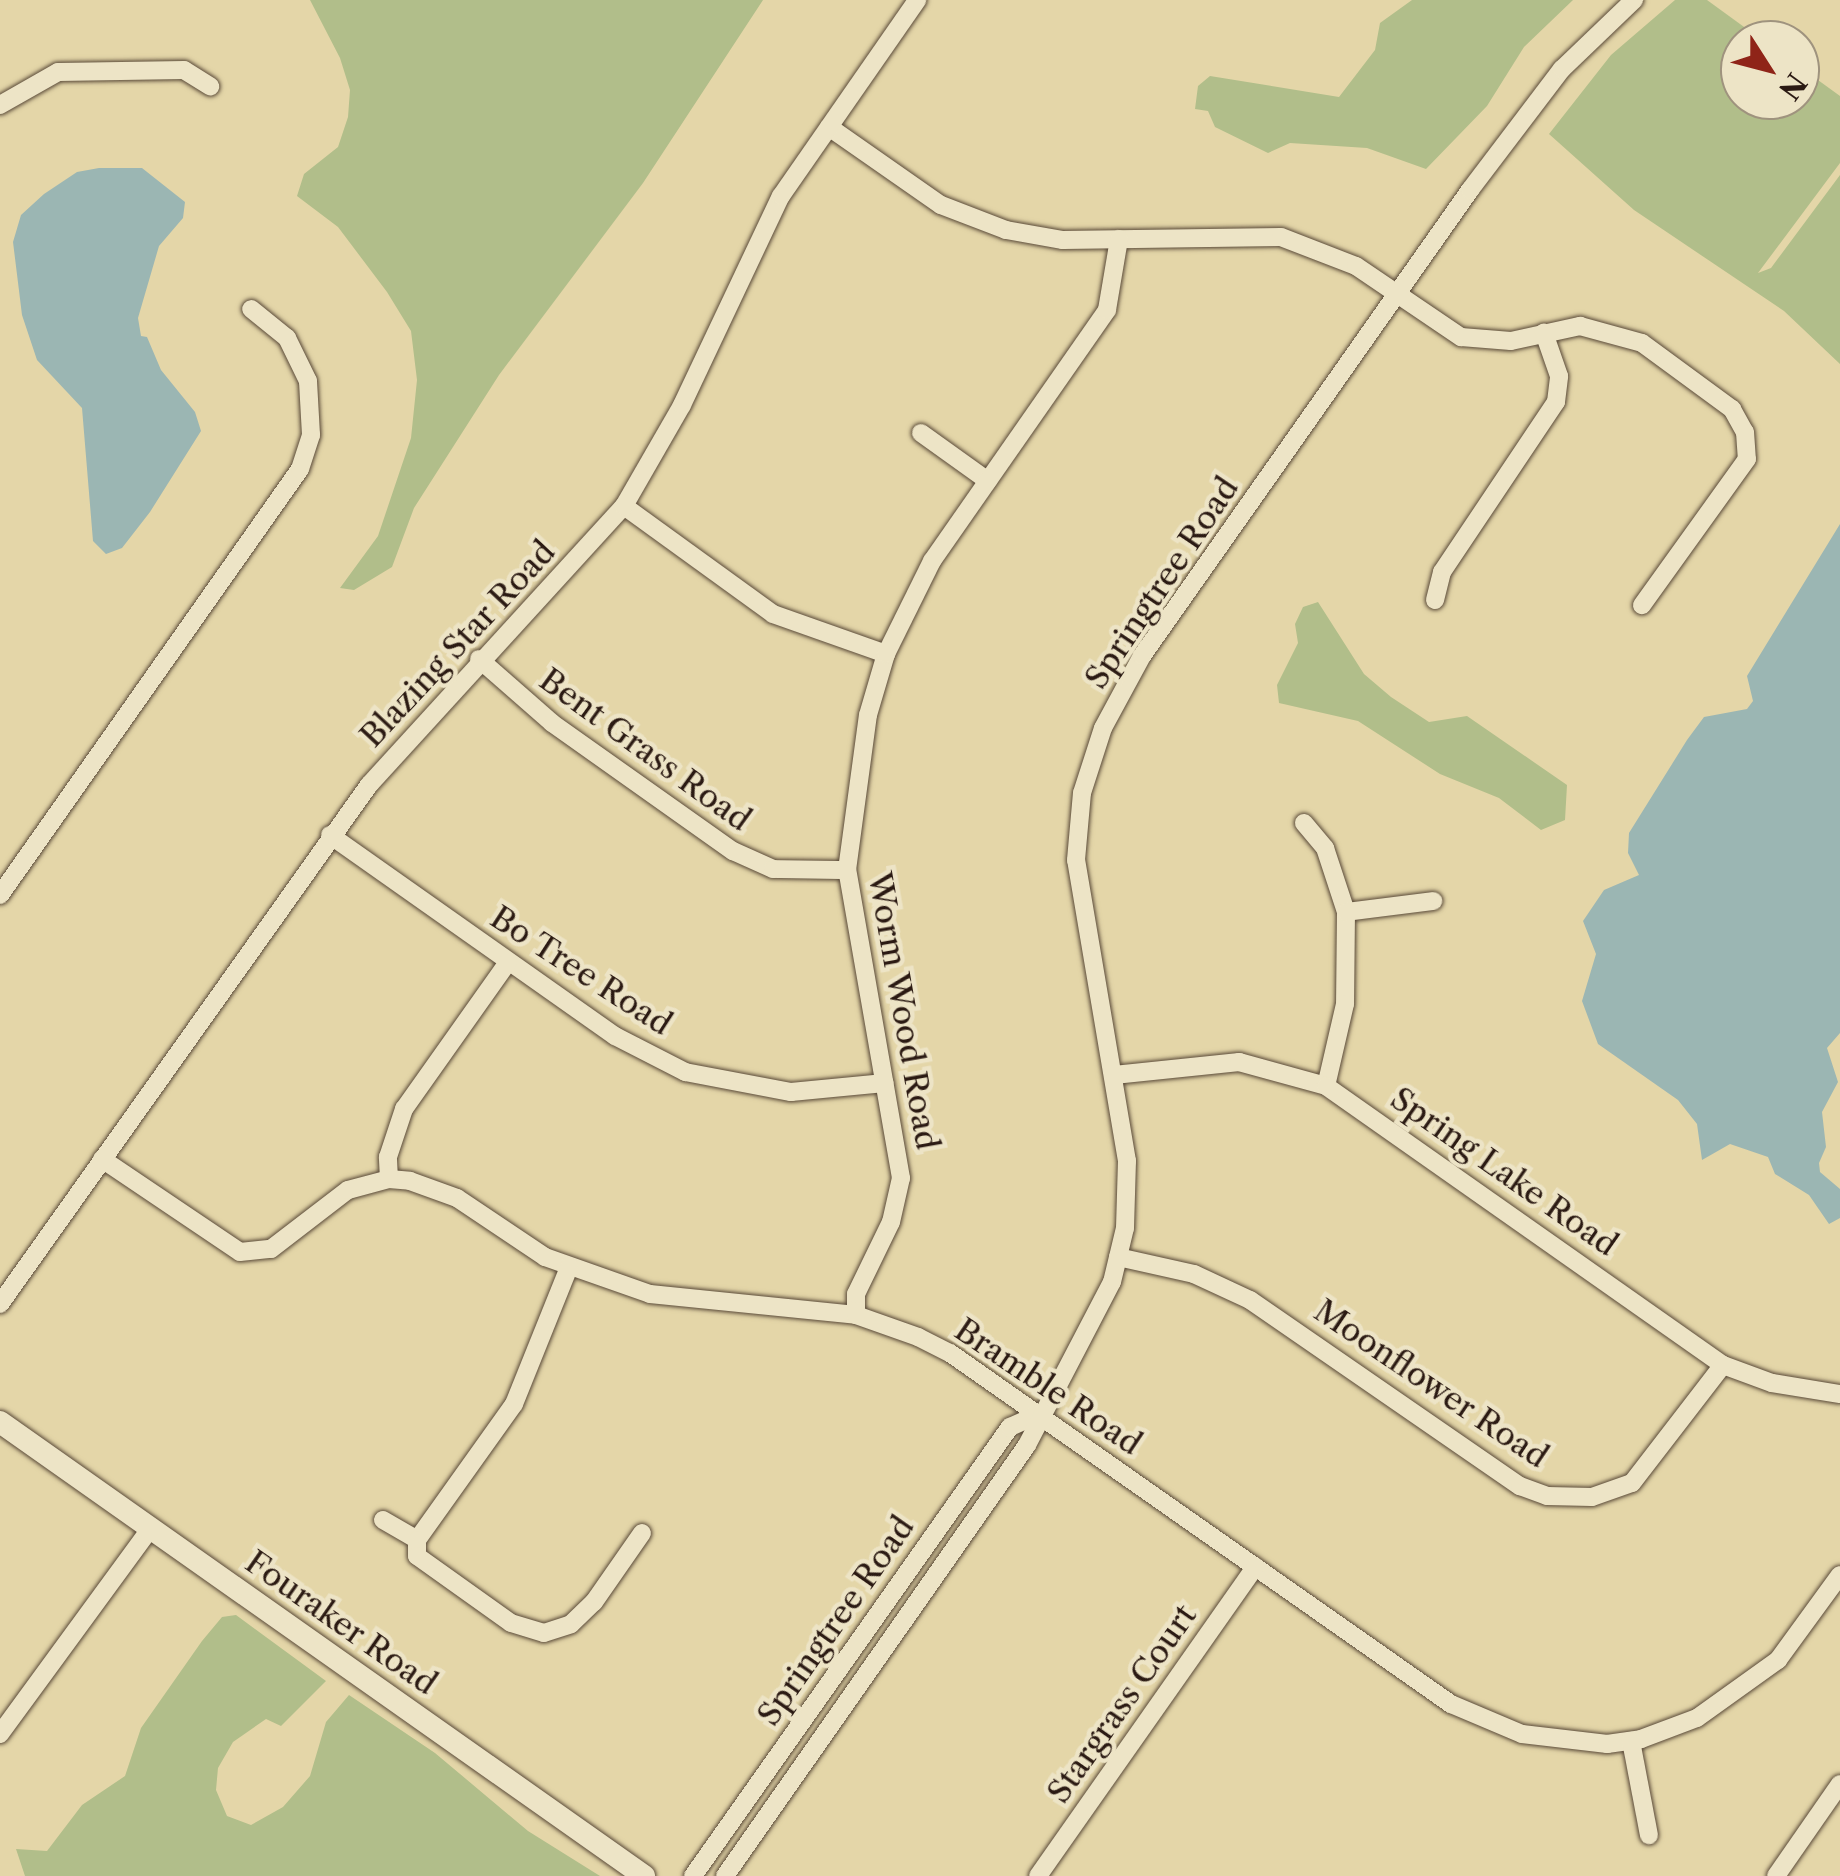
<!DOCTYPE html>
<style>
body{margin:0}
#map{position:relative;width:1840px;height:1876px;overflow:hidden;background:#e4d6a8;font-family:"Libre Caslon Text",serif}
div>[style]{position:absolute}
.green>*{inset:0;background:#b1be8a}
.water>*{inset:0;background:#9bb6b3}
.roads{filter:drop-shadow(0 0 2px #594938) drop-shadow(0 0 2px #594938)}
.minor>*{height:18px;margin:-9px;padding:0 9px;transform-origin:9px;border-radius:9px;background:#ede4c6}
.secondary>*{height:22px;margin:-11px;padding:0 11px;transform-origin:11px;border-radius:11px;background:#ede4c6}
span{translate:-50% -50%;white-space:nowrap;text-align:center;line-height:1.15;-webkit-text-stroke:9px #ede4c6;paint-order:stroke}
.street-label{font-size:32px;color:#2b1a13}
.north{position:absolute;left:1720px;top:20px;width:100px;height:100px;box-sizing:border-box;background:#ede4c6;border:2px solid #9f937e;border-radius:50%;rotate:126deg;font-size:28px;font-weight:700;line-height:40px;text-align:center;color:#2b1a13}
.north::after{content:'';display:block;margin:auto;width:35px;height:45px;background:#8f2418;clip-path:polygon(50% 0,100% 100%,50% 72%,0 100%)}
</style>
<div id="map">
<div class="green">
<i style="clip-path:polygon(310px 0,763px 0,643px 183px,499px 375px,414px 508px,392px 567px,354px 590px,340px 588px,378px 536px,411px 438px,417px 380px,411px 331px,387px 292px,338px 227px,297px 196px,304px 174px,338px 147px,348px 117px,350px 90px,340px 58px)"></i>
<i style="clip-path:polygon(1412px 0,1573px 0,1524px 47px,1487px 106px,1426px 169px,1367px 148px,1290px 143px,1268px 153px,1215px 127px,1208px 111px,1195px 109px,1198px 86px,1210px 76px,1339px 97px,1375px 50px,1380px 23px)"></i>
<i style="clip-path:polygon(1675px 0,1707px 0,1762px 40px,1740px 40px,1740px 100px,1800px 100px,1800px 67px,1840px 96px,1840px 163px,1758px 273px,1771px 268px,1840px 175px,1840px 364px,1784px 311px,1634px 210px,1549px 134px,1611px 55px)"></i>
<i style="clip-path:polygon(1318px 602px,1364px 674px,1391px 697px,1429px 722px,1467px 716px,1567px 785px,1565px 820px,1541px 830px,1499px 798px,1440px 774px,1358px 721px,1279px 703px,1277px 685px,1298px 643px,1295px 624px,1303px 607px)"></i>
<i style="clip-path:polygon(236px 1615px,326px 1681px,281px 1726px,266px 1719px,233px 1742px,218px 1768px,216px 1790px,227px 1816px,251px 1825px,283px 1807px,310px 1776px,326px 1722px,349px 1695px,435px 1753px,528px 1831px,600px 1876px,25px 1876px,16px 1849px,47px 1851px,82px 1805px,125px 1776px,141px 1728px,202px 1641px,222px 1617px)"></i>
</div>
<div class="water">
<i style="clip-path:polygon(99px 168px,142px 168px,185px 202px,183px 218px,159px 246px,138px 318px,141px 336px,147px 337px,161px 370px,195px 412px,201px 431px,150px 512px,122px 548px,106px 554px,93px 541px,82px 408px,37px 360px,22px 315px,13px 242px,21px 215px,44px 194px,77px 172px)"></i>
<i style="clip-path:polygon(1840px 524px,1840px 1033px,1827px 1048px,1838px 1082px,1822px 1112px,1826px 1147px,1819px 1163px,1820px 1172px,1840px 1189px,1840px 1218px,1829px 1224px,1809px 1195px,1775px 1174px,1768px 1157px,1730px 1144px,1702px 1160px,1697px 1124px,1678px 1100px,1598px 1044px,1582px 1001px,1596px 954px,1583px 921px,1604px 890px,1639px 875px,1628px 853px,1629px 833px,1687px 740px,1704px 717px,1747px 709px,1753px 701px,1747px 676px)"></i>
</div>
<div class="roads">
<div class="minor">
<i style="left:0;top:105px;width:67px;rotate:-29.6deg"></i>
<i style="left:58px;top:72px;width:126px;rotate:-0.9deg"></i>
<i style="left:184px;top:70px;width:31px;rotate:32deg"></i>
<i style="left:829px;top:127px;width:136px;rotate:34.9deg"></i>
<i style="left:941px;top:205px;width:70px;rotate:21deg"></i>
<i style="left:1006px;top:230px;width:58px;rotate:10deg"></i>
<i style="left:1063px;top:240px;width:218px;rotate:-0.8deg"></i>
<i style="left:1281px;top:237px;width:80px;rotate:21.1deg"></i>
<i style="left:1356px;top:266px;width:127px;rotate:34.1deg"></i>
<i style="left:1461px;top:337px;width:50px;rotate:4.6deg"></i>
<i style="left:1511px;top:341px;width:71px;rotate:-12.3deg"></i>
<i style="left:1580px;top:326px;width:64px;rotate:15.3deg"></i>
<i style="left:1642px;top:343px;width:112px;rotate:36.3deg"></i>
<i style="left:1732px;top:409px;width:26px;rotate:61deg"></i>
<i style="left:1745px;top:432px;width:27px;rotate:86deg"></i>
<i style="left:1747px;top:459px;width:180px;rotate:125.7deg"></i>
<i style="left:921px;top:433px;width:82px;rotate:35.6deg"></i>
<i style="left:624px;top:506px;width:184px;rotate:35.9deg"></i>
<i style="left:773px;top:614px;width:120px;rotate:19.5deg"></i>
<i style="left:1435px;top:600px;width:29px;rotate:-76deg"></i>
<i style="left:1442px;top:572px;width:205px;rotate:-56.2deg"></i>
<i style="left:1556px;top:402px;width:26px;rotate:-83deg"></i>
<i style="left:1559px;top:376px;width:46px;rotate:-109.2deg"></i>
<i style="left:479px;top:659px;width:97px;rotate:41.2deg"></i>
<i style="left:552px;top:723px;width:222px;rotate:35.3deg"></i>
<i style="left:733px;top:851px;width:44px;rotate:24.2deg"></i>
<i style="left:773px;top:869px;width:74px;rotate:0.8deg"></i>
<i style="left:1304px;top:823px;width:33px;rotate:50deg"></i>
<i style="left:1325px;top:848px;width:67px;rotate:71.8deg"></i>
<i style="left:1346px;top:912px;width:92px;rotate:90.6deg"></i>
<i style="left:1345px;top:1004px;width:84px;rotate:103deg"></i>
<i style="left:330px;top:835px;width:349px;rotate:35.2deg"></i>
<i style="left:615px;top:1036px;width:79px;rotate:27.2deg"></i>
<i style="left:685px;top:1072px;width:108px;rotate:10.7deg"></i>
<i style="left:791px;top:1092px;width:94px;rotate:-5.5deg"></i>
<i style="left:0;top:895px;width:521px;rotate:-54.85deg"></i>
<i style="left:300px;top:469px;width:36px;rotate:-72deg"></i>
<i style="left:311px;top:435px;width:54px;rotate:-93.2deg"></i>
<i style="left:308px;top:381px;width:48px;rotate:-116deg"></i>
<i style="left:287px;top:338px;width:46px;rotate:-141.1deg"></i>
<i style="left:1346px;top:912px;width:88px;rotate:-7.2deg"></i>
<i style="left:1114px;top:1075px;width:126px;rotate:-5.9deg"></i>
<i style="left:1239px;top:1062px;width:90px;rotate:15.4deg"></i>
<i style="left:1326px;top:1086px;width:485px;rotate:35.1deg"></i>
<i style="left:1723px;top:1365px;width:52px;rotate:20.2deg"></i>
<i style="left:1772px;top:1383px;width:69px;rotate:9.2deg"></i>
<i style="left:102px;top:1159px;width:166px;rotate:34deg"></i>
<i style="left:240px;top:1252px;width:31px;rotate:-6deg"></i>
<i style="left:271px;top:1249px;width:97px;rotate:-37.5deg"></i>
<i style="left:348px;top:1190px;width:42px;rotate:-15deg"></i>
<i style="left:389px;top:1179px;width:21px;rotate:5deg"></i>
<i style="left:410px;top:1181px;width:50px;rotate:19.9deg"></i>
<i style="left:457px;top:1198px;width:106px;rotate:33.8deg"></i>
<i style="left:545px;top:1257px;width:111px;rotate:19.4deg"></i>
<i style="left:650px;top:1294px;width:207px;rotate:5.8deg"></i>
<i style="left:856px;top:1315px;width:66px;rotate:19.5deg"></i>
<i style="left:918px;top:1337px;width:36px;rotate:27deg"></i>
<i style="left:950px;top:1353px;width:612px;rotate:35.02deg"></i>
<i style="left:1451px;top:1704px;width:77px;rotate:22.9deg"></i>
<i style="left:1522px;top:1734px;width:86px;rotate:6.7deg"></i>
<i style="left:1607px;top:1744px;width:34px;rotate:-8deg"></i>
<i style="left:1641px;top:1739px;width:60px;rotate:-20.6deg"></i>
<i style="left:1697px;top:1718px;width:100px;rotate:-35.6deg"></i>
<i style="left:1778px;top:1660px;width:105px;rotate:-53.9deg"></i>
<i style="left:389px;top:1179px;width:22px;rotate:-93deg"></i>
<i style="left:388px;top:1157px;width:51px;rotate:-71.6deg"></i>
<i style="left:404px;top:1109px;width:180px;rotate:-54.7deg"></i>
<i style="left:1118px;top:1257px;width:78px;rotate:12.6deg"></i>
<i style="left:1194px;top:1274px;width:62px;rotate:24.9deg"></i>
<i style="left:1250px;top:1300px;width:328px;rotate:34.6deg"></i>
<i style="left:1520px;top:1486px;width:29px;rotate:20deg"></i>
<i style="left:1547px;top:1496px;width:45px;rotate:1.3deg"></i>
<i style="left:1592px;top:1497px;width:42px;rotate:-19.3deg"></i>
<i style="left:1632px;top:1483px;width:149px;rotate:-52.4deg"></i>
<i style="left:0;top:1304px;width:637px;rotate:-54.59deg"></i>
<i style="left:369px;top:785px;width:378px;rotate:-47.6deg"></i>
<i style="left:624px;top:506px;width:116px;rotate:-60.1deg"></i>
<i style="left:682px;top:405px;width:231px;rotate:-64.7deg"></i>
<i style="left:781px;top:196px;width:239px;rotate:-55.2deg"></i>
<i style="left:856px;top:1315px;width:21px;rotate:-90deg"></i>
<i style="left:856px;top:1294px;width:80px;rotate:-64.1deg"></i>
<i style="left:891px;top:1222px;width:45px;rotate:-77.2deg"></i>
<i style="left:901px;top:1178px;width:313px;rotate:-99.9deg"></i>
<i style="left:847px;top:870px;width:156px;rotate:-82.3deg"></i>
<i style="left:868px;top:715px;width:64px;rotate:-73.6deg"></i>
<i style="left:886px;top:654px;width:104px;rotate:-63.7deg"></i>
<i style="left:932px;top:561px;width:306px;rotate:-55.1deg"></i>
<i style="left:1107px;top:310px;width:72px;rotate:-80.4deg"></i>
<i style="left:383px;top:1520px;width:39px;rotate:30deg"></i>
<i style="left:417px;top:1540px;width:167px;rotate:-54.5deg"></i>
<i style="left:514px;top:1404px;width:148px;rotate:-68.1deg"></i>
<i style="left:417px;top:1540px;width:16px;rotate:90deg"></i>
<i style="left:417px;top:1556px;width:115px;rotate:35.5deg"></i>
<i style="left:511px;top:1623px;width:34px;rotate:17deg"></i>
<i style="left:544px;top:1633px;width:28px;rotate:-18deg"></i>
<i style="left:571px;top:1624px;width:32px;rotate:-44deg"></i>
<i style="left:594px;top:1602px;width:84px;rotate:-55.2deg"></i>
<i style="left:0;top:1734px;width:254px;rotate:-53.8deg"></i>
<i style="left:1631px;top:1741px;width:96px;rotate:79.2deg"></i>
<i style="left:693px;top:1876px;width:550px;rotate:-54.78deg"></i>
<i style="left:1010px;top:1427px;width:32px;rotate:-24deg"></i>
<i style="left:725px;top:1876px;width:526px;rotate:-54.98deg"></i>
<i style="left:1027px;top:1445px;width:184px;rotate:-62.5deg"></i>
<i style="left:1112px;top:1282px;width:56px;rotate:-76.5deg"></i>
<i style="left:1125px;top:1228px;width:67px;rotate:-88.3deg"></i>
<i style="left:1127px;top:1161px;width:305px;rotate:-99.6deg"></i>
<i style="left:1076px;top:860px;width:67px;rotate:-84.9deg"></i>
<i style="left:1082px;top:793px;width:68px;rotate:-72.1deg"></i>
<i style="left:1103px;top:728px;width:82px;rotate:-61.6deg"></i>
<i style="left:1142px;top:656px;width:570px;rotate:-54.86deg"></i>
<i style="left:1470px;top:190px;width:152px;rotate:-52.8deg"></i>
<i style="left:1562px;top:69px;width:100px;rotate:-43.8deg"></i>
<i style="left:1038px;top:1876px;width:378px;rotate:-54.9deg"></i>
<i style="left:1776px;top:1876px;width:112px;rotate:-55.2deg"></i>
</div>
<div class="secondary">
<i style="left:0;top:1422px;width:788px;rotate:35.18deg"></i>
</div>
</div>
<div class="street-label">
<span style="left:1162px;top:583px;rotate:-56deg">Springtree Road</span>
<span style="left:458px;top:644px;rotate:-47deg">Blazing Star Road</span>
<span style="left:645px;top:750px;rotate:36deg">Bent Grass Road</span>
<span style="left:581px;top:971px;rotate:33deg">Bo Tree Road</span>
<span style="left:903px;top:1011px;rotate:80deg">Worm Wood Road</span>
<span style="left:1504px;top:1172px;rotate:35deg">Spring Lake Road</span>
<span style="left:1431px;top:1384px;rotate:34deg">Moonflower Road</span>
<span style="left:1048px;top:1387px;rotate:34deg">Bramble Road</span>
<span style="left:836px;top:1621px;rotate:-55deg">Springtree Road</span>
<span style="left:341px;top:1623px;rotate:35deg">Fouraker Road</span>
<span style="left:1122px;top:1704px;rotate:-55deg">Stargrass Court</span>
</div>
<div class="north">N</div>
</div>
